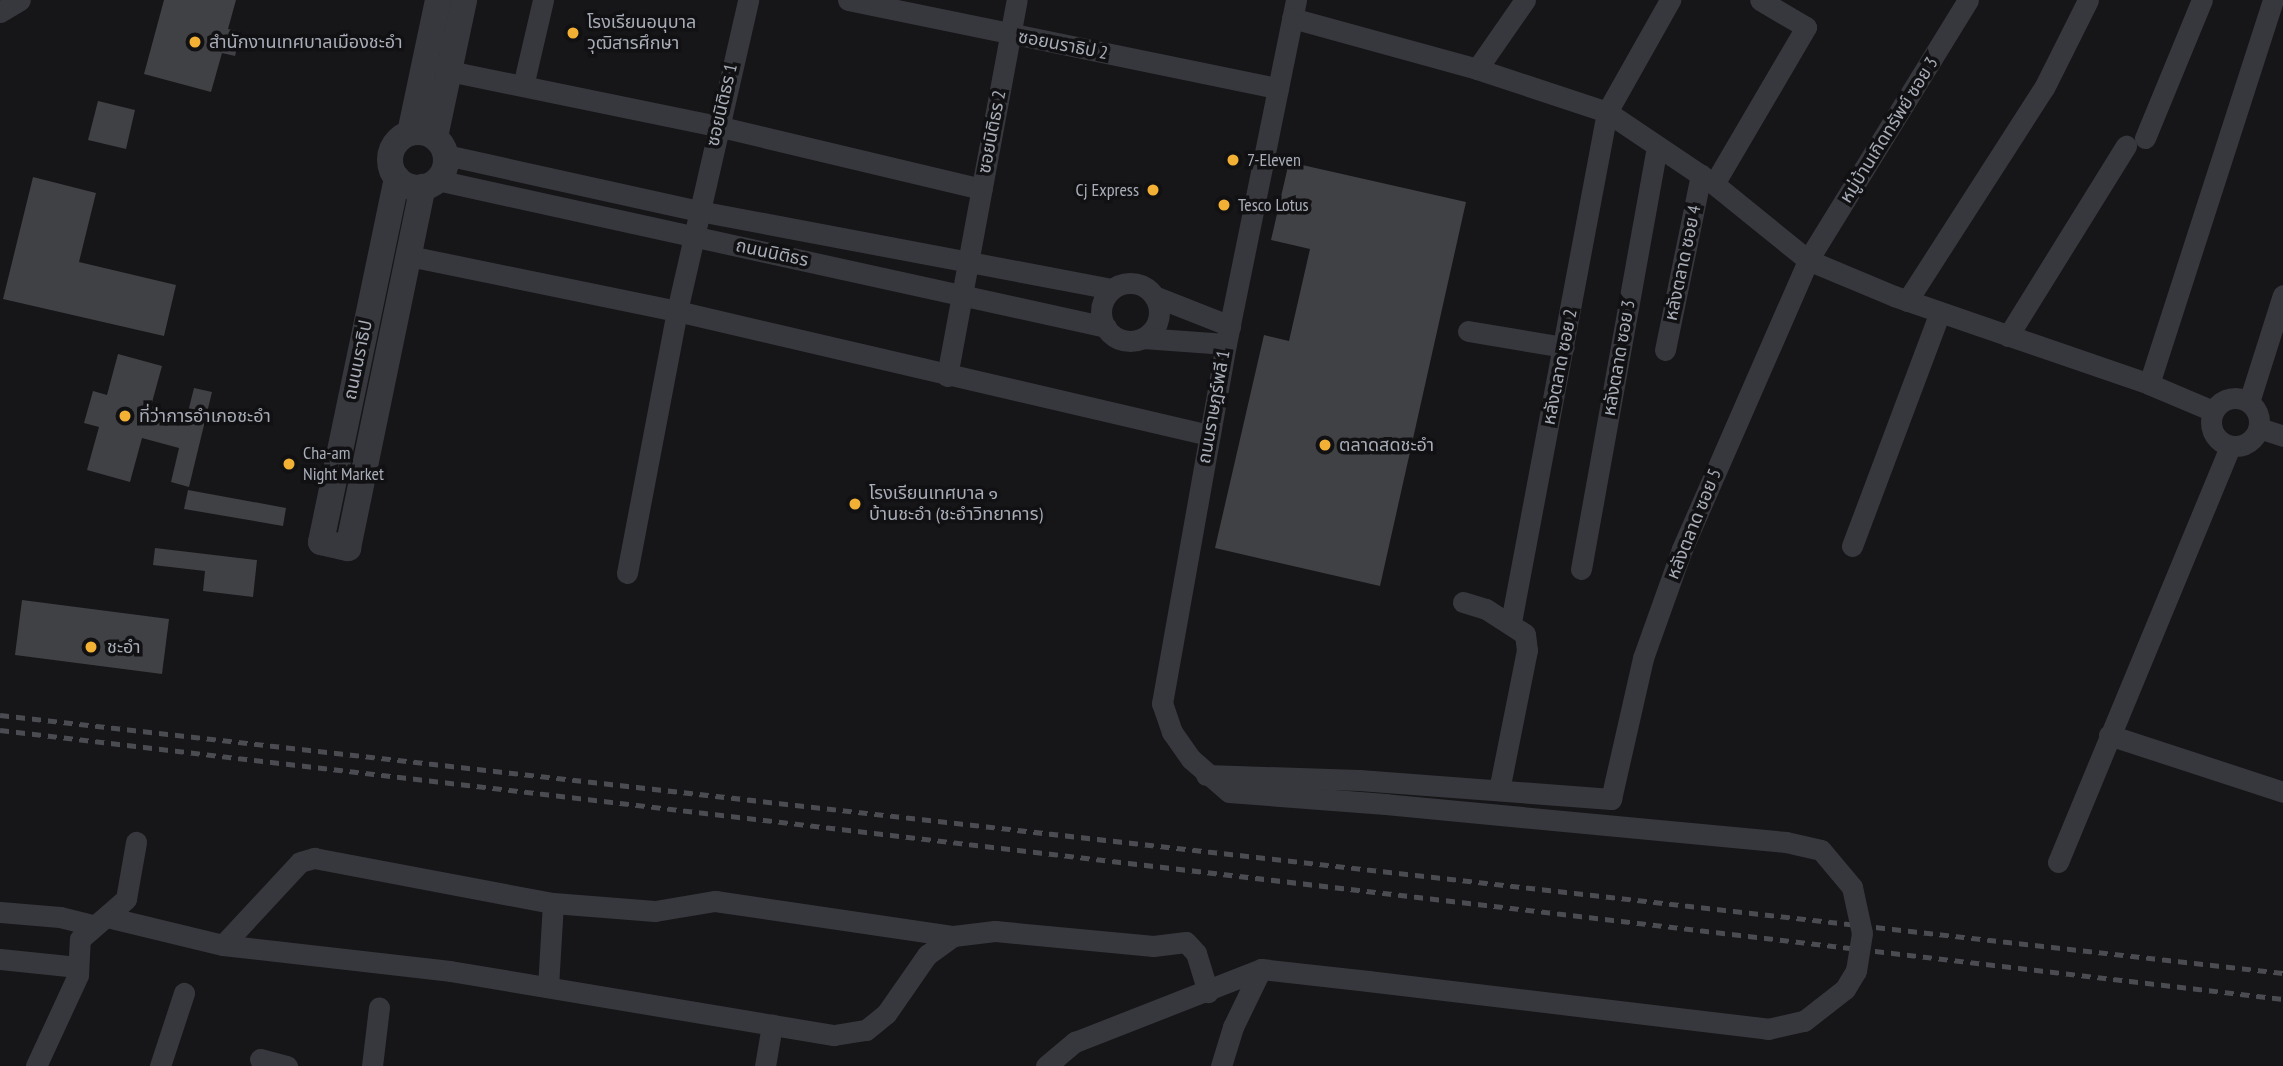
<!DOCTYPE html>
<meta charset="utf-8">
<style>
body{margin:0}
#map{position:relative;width:2283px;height:1066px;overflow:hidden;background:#161618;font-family:"PT Sans Narrow","Noto Sans Thai",sans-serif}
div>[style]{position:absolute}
.building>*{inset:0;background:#404145}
.minor>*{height:21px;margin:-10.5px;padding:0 10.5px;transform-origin:10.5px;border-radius:10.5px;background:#37383d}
.minor>.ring{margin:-10.5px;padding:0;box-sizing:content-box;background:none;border:21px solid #37383d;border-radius:50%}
.tertiary>*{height:26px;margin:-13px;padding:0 13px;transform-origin:13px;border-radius:13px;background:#37383d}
.tertiary>.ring{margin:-13px;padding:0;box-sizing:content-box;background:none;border:26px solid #37383d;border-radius:50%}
.rail>*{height:5px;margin-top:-2.5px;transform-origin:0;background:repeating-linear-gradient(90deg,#4a4c52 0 9px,transparent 0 16px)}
.minor-bridge>*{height:21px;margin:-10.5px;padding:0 10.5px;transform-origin:10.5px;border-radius:10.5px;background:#37383d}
.dots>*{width:19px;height:19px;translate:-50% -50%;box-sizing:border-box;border:4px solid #111113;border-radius:50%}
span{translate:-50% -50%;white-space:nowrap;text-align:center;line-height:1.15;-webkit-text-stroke:7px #111113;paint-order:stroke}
.poi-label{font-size:18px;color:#a8adb8}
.left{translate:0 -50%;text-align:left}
.right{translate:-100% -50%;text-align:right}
.street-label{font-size:18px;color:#a8adb8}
</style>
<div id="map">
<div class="building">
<i style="clip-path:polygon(164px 0,236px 0,228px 29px,241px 32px,235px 56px,222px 53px,211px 92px,144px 74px)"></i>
<i style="clip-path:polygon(98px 101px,135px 110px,126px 149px,88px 140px)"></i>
<i style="clip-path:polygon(1289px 162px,1466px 202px,1380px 586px,1215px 548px,1264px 335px,1289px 341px,1310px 249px,1271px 240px)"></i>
<i style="clip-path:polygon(33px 177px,96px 193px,79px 262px,176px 285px,164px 336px,3px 299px)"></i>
<i style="clip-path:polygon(118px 354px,162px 366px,151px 406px,187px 416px,194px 388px,212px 392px,189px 487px,171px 482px,179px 448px,142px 438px,130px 482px,87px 470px,99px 427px,84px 423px,93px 391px,107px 395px)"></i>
<i style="clip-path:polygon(188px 490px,286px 508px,283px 526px,184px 509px)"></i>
<i style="clip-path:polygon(155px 548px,257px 560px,253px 597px,203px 591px,205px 571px,153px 565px)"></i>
<i style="clip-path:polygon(22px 600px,169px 619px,162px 674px,15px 655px)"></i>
</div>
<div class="minor">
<i style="left:848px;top:0;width:439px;rotate:11.6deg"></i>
<i style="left:1296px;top:0;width:351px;rotate:101.5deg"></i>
<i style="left:1226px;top:344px;width:365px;rotate:100.1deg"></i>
<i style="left:1162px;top:703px;width:31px;rotate:71deg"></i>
<i style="left:1172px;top:732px;width:33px;rotate:55deg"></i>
<i style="left:1191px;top:759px;width:50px;rotate:41deg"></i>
<i style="left:1229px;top:792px;width:157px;rotate:4.4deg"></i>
<i style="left:0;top:12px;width:23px;rotate:-31deg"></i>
<i style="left:1292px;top:18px;width:192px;rotate:15.4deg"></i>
<i style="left:1477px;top:69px;width:137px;rotate:18.3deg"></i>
<i style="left:1607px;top:112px;width:129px;rotate:33.9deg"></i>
<i style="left:1714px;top:184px;width:121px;rotate:39deg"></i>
<i style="left:1808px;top:260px;width:93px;rotate:22.7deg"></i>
<i style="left:1894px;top:296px;width:270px;rotate:19deg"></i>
<i style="left:2149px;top:384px;width:69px;rotate:22.9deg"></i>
<i style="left:1477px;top:69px;width:84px;rotate:-55.2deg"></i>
<i style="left:449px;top:71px;width:274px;rotate:11.6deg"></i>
<i style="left:717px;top:126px;width:272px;rotate:13.4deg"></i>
<i style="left:523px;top:86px;width:88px;rotate:-76.9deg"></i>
<i style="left:2145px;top:138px;width:149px;rotate:-67.6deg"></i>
<i style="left:446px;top:155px;width:259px;rotate:12.5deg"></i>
<i style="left:699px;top:211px;width:420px;rotate:10.7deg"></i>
<i style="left:437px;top:180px;width:685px;rotate:12.39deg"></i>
<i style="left:1714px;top:184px;width:182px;rotate:-59.6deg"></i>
<i style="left:1806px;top:27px;width:53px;rotate:-149.6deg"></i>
<i style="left:409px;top:256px;width:274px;rotate:11.6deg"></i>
<i style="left:677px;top:311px;width:546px;rotate:13.12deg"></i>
<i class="ring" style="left:1101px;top:283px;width:37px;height:37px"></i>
<i style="left:1154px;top:296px;width:82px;rotate:21.5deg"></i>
<i style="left:1907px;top:301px;width:253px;rotate:-57.3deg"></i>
<i style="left:2044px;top:88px;width:98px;rotate:-63.4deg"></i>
<i style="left:1468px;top:331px;width:97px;rotate:9.5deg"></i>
<i style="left:2008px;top:336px;width:224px;rotate:-58.2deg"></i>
<i style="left:1143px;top:338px;width:83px;rotate:4.1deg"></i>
<i style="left:1665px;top:350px;width:179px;rotate:-78.4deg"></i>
<i style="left:947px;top:376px;width:382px;rotate:-79.5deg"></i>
<i style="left:2149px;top:384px;width:404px;rotate:-72.1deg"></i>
<i class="ring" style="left:2211px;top:398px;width:27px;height:27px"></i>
<i style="left:2249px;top:402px;width:112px;rotate:-72.4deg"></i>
<i style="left:2259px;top:428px;width:25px;rotate:18deg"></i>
<i style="left:1852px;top:546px;width:250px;rotate:-69.4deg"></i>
<i style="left:1581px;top:569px;width:429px;rotate:-79.8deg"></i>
<i style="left:627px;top:573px;width:267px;rotate:-79.2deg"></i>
<i style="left:677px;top:311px;width:319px;rotate:-77.1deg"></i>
<i style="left:1463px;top:602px;width:24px;rotate:17deg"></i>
<i style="left:1486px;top:609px;width:46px;rotate:32.7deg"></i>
<i style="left:1525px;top:634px;width:16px;rotate:83deg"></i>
<i style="left:1527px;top:650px;width:143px;rotate:101.3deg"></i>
<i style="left:1511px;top:622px;width:519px;rotate:-79.34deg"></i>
<i style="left:1607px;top:112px;width:129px;rotate:-60.6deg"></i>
<i style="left:2109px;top:735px;width:183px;rotate:18.1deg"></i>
<i style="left:1206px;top:775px;width:153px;rotate:1.9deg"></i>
<i style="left:1359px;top:780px;width:253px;rotate:4.3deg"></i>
<i style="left:1611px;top:799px;width:145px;rotate:-77.2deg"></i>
<i style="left:1643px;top:658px;width:116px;rotate:-70.3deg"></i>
<i style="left:1682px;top:549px;width:315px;rotate:-66.4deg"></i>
<i style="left:1808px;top:260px;width:305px;rotate:-58.4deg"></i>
<i style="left:2058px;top:862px;width:450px;rotate:-67.5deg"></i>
<i style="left:0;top:912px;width:60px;rotate:4.8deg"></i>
<i style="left:60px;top:917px;width:34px;rotate:14deg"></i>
<i style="left:107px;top:917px;width:119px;rotate:13.6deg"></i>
<i style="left:223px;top:945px;width:228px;rotate:6.5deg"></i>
<i style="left:450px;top:971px;width:389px;rotate:9.5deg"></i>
<i style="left:834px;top:1035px;width:32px;rotate:-9deg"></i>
<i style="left:866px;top:1030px;width:26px;rotate:-39deg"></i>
<i style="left:886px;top:1014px;width:72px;rotate:-55.2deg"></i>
<i style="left:927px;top:955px;width:32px;rotate:-36deg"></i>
<i style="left:953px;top:936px;width:42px;rotate:-6.8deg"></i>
<i style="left:995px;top:931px;width:159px;rotate:5.4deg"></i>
<i style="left:1153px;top:946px;width:33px;rotate:-7deg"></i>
<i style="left:1186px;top:942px;width:15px;rotate:48deg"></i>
<i style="left:1196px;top:953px;width:41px;rotate:72.9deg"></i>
<i style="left:223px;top:945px;width:113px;rotate:-47.1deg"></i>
<i style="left:300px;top:862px;width:15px;rotate:-16deg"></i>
<i style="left:314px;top:858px;width:243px;rotate:10.7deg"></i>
<i style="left:0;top:959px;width:78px;rotate:5.9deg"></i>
<i style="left:548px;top:987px;width:84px;rotate:-86.6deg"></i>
<i style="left:553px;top:903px;width:102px;rotate:4.5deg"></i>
<i style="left:655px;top:911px;width:61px;rotate:-9.5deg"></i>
<i style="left:715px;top:901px;width:241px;rotate:8.4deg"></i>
<i style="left:260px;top:1059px;width:28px;rotate:15deg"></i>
<i style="left:36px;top:1066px;width:100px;rotate:-65.2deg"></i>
<i style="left:78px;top:975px;width:36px;rotate:-87deg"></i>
<i style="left:80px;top:939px;width:61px;rotate:-41deg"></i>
<i style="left:126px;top:899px;width:58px;rotate:-80deg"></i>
<i style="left:160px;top:1066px;width:77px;rotate:-71.8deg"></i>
<i style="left:372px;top:1066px;width:59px;rotate:-83.2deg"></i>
<i style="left:765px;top:1066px;width:42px;rotate:-80.3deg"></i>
<i style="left:1046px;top:1066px;width:38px;rotate:-40deg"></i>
<i style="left:1075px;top:1042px;width:200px;rotate:-21.4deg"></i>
<i style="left:1261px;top:969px;width:108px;rotate:6.4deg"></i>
<i style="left:1221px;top:1066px;width:41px;rotate:-72.9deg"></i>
<i style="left:1233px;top:1027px;width:64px;rotate:-64.2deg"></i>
</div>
<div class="tertiary">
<i class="ring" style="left:390px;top:132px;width:30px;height:30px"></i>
<i style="left:410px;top:133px;width:136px;rotate:-78.1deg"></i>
<i style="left:435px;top:137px;width:140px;rotate:-78deg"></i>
<i style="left:397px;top:178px;width:372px;rotate:101.8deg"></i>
<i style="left:321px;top:542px;width:28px;rotate:13deg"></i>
<i style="left:348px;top:548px;width:369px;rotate:-78.3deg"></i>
</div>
<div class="rail">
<i style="left:0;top:715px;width:2298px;rotate:6.45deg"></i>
<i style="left:0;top:730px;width:2299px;rotate:6.72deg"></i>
</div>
<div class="minor-bridge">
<i style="left:1368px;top:981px;width:403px;rotate:6.8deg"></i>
<i style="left:1768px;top:1029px;width:37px;rotate:-13deg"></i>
<i style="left:1804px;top:1021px;width:52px;rotate:-38deg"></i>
<i style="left:1845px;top:989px;width:21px;rotate:-59deg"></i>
<i style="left:1856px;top:971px;width:38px;rotate:-81deg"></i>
<i style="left:1862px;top:933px;width:47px;rotate:-102.3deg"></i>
<i style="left:1852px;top:887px;width:48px;rotate:-130deg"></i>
<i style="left:1821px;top:850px;width:36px;rotate:-167deg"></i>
<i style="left:1786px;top:842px;width:402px;rotate:-174.6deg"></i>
</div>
<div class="dots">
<i style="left:573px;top:33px;background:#f2b134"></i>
<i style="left:195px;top:42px;background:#f2b134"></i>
<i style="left:1233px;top:160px;background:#f2b134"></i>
<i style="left:1153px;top:190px;background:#f2b134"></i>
<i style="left:1224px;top:205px;background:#f2b134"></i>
<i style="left:125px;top:416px;background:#f2b134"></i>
<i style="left:1325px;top:445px;background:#f2b134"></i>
<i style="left:289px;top:464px;background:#f2b134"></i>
<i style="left:855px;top:504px;background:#f2b134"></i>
<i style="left:91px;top:647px;background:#f2b134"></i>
</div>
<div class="poi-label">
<span class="left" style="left:587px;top:33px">โรงเรียนอนุบาล<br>วุฒิสารศึกษา</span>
<span class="left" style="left:209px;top:42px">สํานักงานเทศบาลเมืองชะอำ</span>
<span class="left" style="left:1247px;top:160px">7-Eleven</span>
<span class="right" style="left:1139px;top:190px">Cj Express</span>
<span class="left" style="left:1238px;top:205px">Tesco Lotus</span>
<span class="left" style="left:139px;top:416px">ที่ว่าการอำเภอชะอำ</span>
<span class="left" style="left:1339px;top:445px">ตลาดสดชะอำ</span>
<span class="left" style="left:303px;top:464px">Cha-am<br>Night Market</span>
<span class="left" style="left:869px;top:504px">โรงเรียนเทศบาล ๑<br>บ้านชะอำ (ชะอำวิทยาคาร)</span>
<span class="left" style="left:107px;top:647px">ชะอำ</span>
</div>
<div class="street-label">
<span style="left:1063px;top:45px;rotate:11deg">ซอยนราธิป 2</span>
<span style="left:722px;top:105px;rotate:-77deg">ซอยนิติธร 1</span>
<span style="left:1889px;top:130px;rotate:-58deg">หมู่บ้านเกิดทรัพย์ ซอย 3</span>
<span style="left:992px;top:132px;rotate:-79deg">ซอยนิติธร 2</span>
<span style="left:772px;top:253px;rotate:12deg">ถนนนิติธร</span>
<span style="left:1683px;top:263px;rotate:-78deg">หลังตลาด ซอย 4</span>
<span style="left:1619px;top:358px;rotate:-80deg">หลังตลาด ซอย 3</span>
<span style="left:358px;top:360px;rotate:-78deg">ถนนนราธิป</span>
<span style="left:1560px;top:367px;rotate:-79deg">หลังตลาด ซอย 2</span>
<span style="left:1214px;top:407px;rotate:-80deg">ถนนราษฎร์พลี 1</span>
<span style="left:1694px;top:524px;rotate:-68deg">หลังตลาด ซอย 5</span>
</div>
</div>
